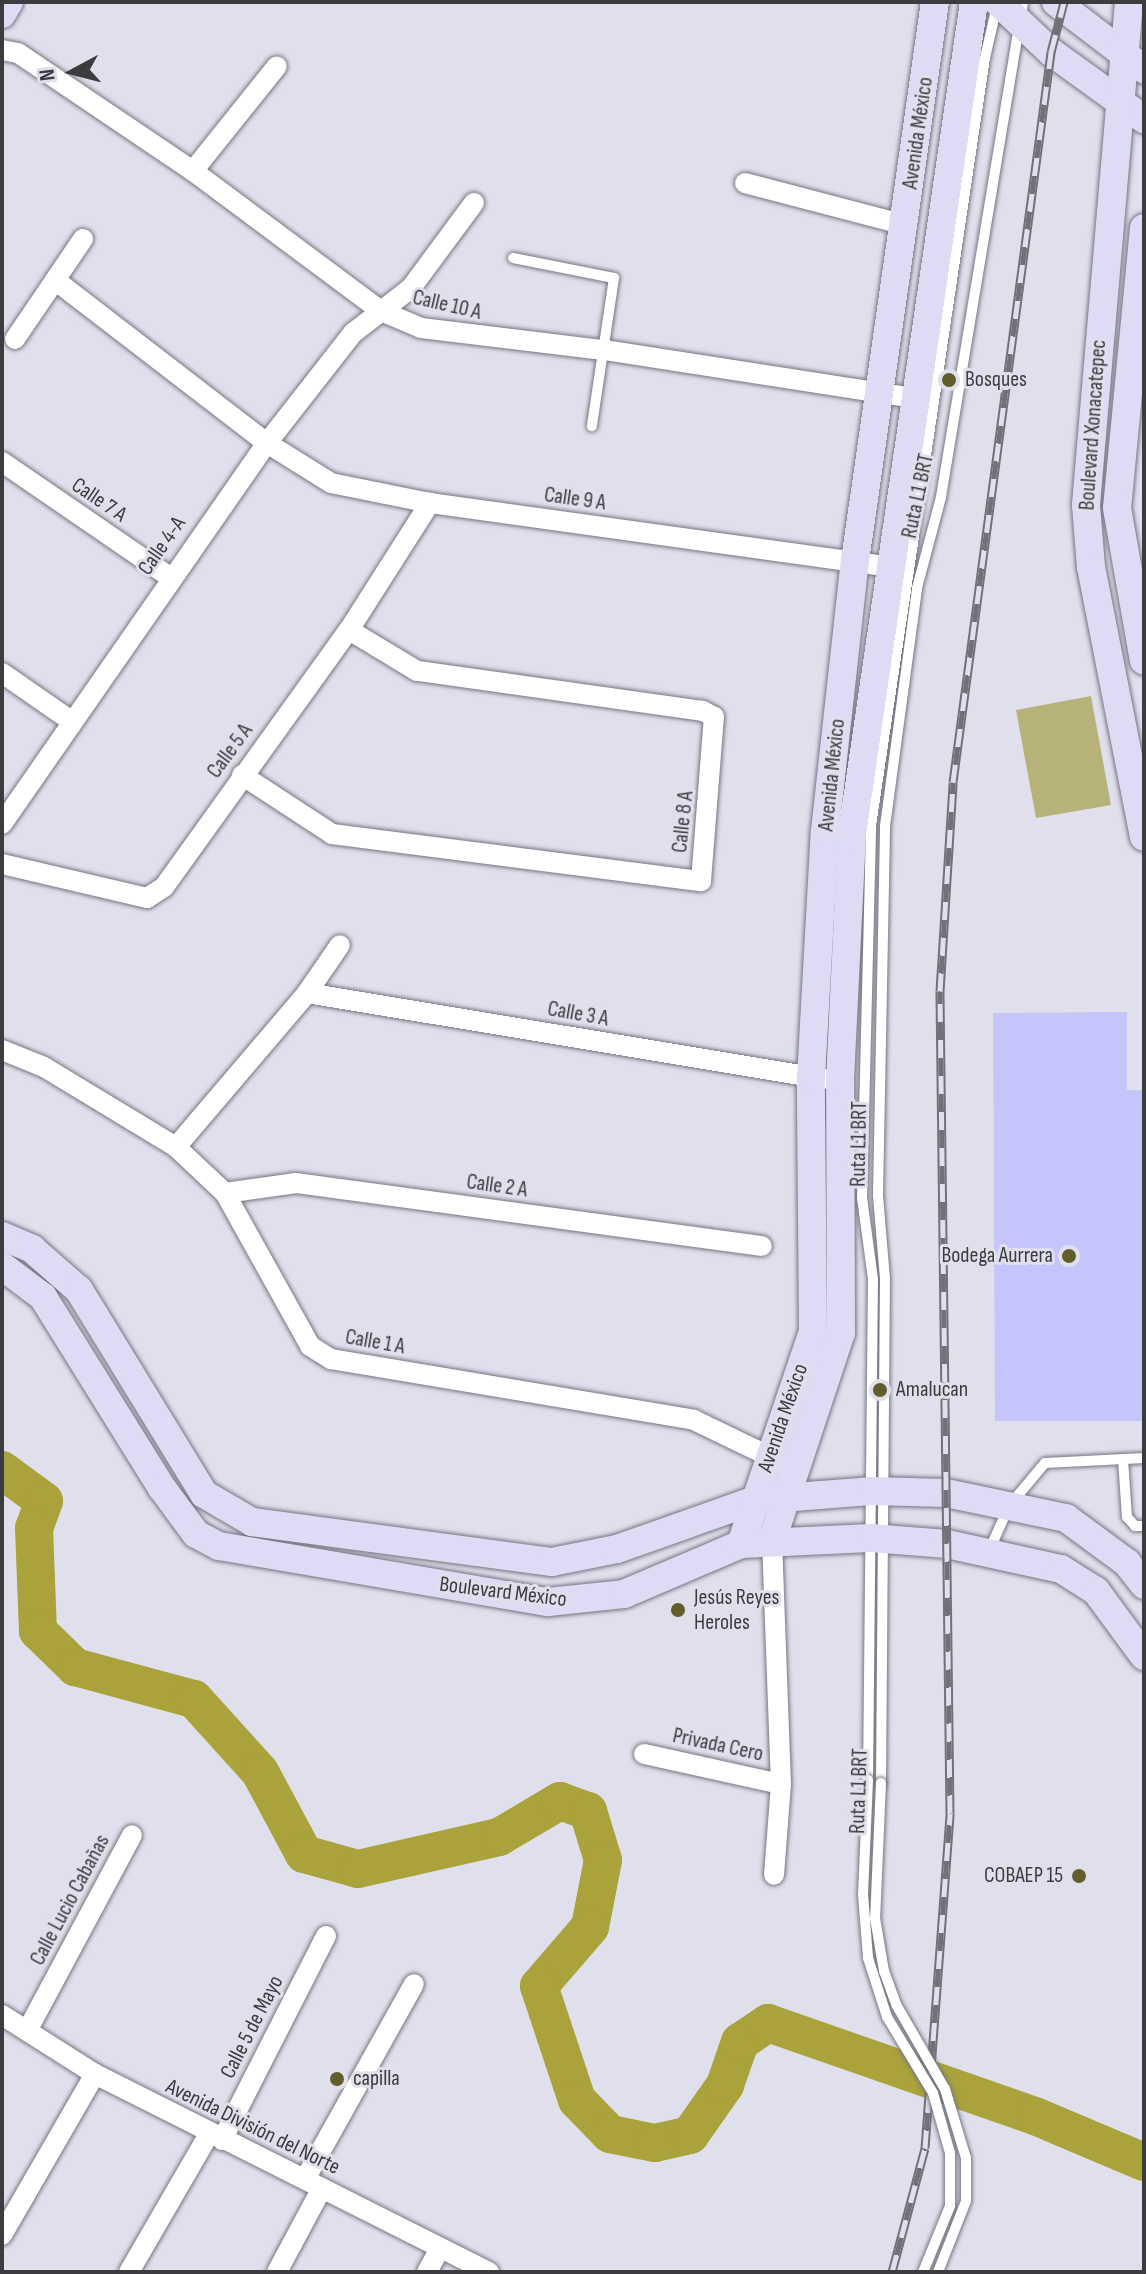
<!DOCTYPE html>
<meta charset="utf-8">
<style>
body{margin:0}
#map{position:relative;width:1146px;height:2274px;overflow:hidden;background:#e0e0ed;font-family:"Sofia Sans Condensed",sans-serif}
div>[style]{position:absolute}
.green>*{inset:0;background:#b6b27a}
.river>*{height:38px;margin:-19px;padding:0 19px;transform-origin:19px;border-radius:19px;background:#aaa23a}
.building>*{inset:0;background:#c5c5fb}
.roads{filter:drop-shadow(0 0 2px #767682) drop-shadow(0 0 2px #767682)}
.lane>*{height:10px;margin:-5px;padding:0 5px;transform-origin:5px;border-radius:5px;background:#fff}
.street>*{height:20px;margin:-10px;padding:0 10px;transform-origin:10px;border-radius:10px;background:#fff}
.secondary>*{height:28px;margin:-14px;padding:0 14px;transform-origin:14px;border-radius:14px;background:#dddcf4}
.rail>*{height:9px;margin-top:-4.5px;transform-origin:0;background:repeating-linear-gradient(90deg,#e0e0ed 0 18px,#717179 0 36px);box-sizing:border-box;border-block:2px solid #717179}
.bridges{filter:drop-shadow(0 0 2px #767682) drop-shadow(0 0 2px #767682)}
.lane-bridge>*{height:10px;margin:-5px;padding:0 5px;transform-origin:5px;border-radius:5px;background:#fff}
.dots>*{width:22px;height:22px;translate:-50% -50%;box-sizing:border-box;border:4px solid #e0e0ed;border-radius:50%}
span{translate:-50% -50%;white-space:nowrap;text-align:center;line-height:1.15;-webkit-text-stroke:6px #e0e0ed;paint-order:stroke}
.street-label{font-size:22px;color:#3b3b40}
.poi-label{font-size:22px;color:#3b3b40}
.left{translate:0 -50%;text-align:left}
.right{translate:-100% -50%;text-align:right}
.frame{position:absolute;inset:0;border:4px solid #3b3b40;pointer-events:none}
.north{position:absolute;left:32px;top:32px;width:80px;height:80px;-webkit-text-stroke:6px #e0e0ed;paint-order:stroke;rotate:263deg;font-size:22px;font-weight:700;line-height:32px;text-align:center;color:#3b3b40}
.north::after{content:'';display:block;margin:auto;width:28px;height:36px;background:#3b3b40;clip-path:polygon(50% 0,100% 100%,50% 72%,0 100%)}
</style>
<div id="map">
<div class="green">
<i style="clip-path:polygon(1091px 696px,1111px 805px,1036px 818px,1016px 710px)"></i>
</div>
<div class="river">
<i style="left:2px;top:1470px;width:52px;rotate:36.4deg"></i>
<i style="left:44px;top:1501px;width:29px;rotate:110deg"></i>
<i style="left:34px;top:1528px;width:103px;rotate:87.8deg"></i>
<i style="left:38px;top:1631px;width:52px;rotate:44.2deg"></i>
<i style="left:75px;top:1667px;width:123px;rotate:15.1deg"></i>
<i style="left:194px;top:1699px;width:98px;rotate:47.9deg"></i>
<i style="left:260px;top:1772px;width:93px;rotate:61.8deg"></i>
<i style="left:304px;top:1854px;width:56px;rotate:15.5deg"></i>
<i style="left:358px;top:1869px;width:145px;rotate:-12.8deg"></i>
<i style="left:499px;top:1837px;width:71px;rotate:-30.5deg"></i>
<i style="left:560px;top:1801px;width:30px;rotate:20deg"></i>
<i style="left:588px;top:1811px;width:51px;rotate:73deg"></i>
<i style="left:603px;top:1860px;width:68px;rotate:101deg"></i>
<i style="left:590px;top:1927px;width:78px;rotate:130.8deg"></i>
<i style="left:539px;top:1986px;width:120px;rotate:71.6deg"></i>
<i style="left:577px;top:2100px;width:47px;rotate:45.9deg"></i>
<i style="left:610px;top:2134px;width:46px;rotate:11.3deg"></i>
<i style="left:655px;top:2143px;width:36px;rotate:-13deg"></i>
<i style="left:690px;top:2135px;width:61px;rotate:-55deg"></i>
<i style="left:725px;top:2085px;width:46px;rotate:-70.8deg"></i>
<i style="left:740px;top:2042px;width:34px;rotate:-34deg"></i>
<i style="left:768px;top:2023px;width:283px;rotate:19.2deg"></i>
<i style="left:1035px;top:2116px;width:118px;rotate:22.9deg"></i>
</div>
<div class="building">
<i style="clip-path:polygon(1127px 1012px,1127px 1090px,1144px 1090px,1144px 1421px,995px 1421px,993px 1013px)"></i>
</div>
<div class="roads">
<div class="lane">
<i style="left:513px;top:258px;width:103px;rotate:11.2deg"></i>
<i style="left:614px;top:278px;width:150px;rotate:98.5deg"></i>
<i style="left:1123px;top:1459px;width:58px;rotate:86.1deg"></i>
<i style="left:1127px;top:1517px;width:12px;rotate:48deg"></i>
<i style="left:1135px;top:1526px;width:9px"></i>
<i style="left:989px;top:1551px;width:49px;rotate:-66deg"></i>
<i style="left:1009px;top:1506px;width:56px;rotate:-50.1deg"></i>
<i style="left:1045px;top:1463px;width:99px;rotate:-2.9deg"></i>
<i style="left:868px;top:1780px;width:501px;rotate:-89.43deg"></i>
<i style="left:873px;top:1279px;width:82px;rotate:-97.7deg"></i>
<i style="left:862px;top:1198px;width:372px;rotate:-88.6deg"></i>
<i style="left:871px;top:826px;width:776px;rotate:-81.56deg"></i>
<i style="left:985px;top:58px;width:54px;rotate:-77.2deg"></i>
<i style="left:881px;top:1783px;width:504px;rotate:-89.55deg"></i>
<i style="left:885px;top:1279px;width:84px;rotate:-94.8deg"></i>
<i style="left:878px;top:1195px;width:369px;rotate:-88.9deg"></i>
<i style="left:885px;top:826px;width:240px;rotate:-82.3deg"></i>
<i style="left:917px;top:588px;width:94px;rotate:-75.2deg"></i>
<i style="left:941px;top:497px;width:502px;rotate:-80.59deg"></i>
</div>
<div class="street">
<i style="left:2px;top:50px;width:16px;rotate:11deg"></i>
<i style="left:18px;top:53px;width:211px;rotate:34deg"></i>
<i style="left:193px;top:171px;width:234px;rotate:36.7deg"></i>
<i style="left:381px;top:311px;width:43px;rotate:23deg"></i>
<i style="left:421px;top:328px;width:184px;rotate:6.9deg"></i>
<i style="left:604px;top:350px;width:314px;rotate:8.8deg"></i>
<i style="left:193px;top:171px;width:134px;rotate:-51.3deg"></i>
<i style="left:745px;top:183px;width:165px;rotate:14.7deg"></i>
<i style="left:55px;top:280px;width:267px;rotate:37.6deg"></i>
<i style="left:267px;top:443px;width:75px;rotate:32deg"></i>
<i style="left:331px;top:483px;width:101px;rotate:11.4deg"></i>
<i style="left:430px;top:503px;width:463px;rotate:7.9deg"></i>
<i style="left:15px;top:339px;width:121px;rotate:-55.8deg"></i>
<i style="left:2px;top:462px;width:204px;rotate:34.4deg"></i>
<i style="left:2px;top:673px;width:83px;rotate:34.7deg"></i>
<i style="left:242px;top:775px;width:108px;rotate:33.2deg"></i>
<i style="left:332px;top:834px;width:372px;rotate:7.3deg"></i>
<i style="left:701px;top:881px;width:165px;rotate:-85.5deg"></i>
<i style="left:714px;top:717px;width:13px;rotate:-151deg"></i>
<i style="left:703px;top:711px;width:289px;rotate:-172deg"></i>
<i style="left:417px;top:671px;width:79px;rotate:-148.9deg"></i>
<i style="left:2px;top:824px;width:464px;rotate:-55.2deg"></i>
<i style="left:267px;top:443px;width:140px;rotate:-52deg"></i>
<i style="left:353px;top:333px;width:73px;rotate:-37.8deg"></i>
<i style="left:411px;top:288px;width:106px;rotate:-53.5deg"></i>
<i style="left:2px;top:864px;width:149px;rotate:13.2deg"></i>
<i style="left:147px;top:898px;width:20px;rotate:-33deg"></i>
<i style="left:164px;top:887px;width:317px;rotate:-54.3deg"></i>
<i style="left:349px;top:630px;width:151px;rotate:-57.5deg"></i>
<i style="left:307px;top:993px;width:524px;rotate:9.44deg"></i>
<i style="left:2px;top:1050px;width:45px;rotate:22deg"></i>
<i style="left:44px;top:1067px;width:154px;rotate:31.2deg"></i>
<i style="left:176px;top:1147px;width:67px;rotate:43.2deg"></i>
<i style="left:225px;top:1193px;width:175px;rotate:60.9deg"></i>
<i style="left:310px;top:1346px;width:25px;rotate:32deg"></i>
<i style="left:331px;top:1359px;width:368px;rotate:9.5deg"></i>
<i style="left:694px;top:1420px;width:97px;rotate:25.8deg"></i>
<i style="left:176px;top:1147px;width:202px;rotate:-49.6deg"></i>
<i style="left:307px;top:993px;width:58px;rotate:-55.5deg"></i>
<i style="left:225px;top:1193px;width:72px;rotate:-8deg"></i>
<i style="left:296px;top:1183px;width:470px;rotate:7.7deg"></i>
<i style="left:772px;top:1540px;width:244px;rotate:87.9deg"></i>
<i style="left:781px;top:1784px;width:91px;rotate:94.4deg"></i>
<i style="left:644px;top:1754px;width:140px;rotate:12.4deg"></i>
<i style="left:2px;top:2015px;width:110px;rotate:32.4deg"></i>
<i style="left:95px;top:2074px;width:441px;rotate:26.7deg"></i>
<i style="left:27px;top:2031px;width:222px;rotate:-61.8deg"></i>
<i style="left:222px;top:2140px;width:229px;rotate:-63deg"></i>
<i style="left:305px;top:2179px;width:223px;rotate:-60.8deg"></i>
<i style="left:2px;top:2235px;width:186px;rotate:-60deg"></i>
<i style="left:129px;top:2272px;width:160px;rotate:-59.9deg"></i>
<i style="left:277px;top:2272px;width:95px;rotate:-61.8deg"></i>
<i style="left:427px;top:2272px;width:26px;rotate:-61deg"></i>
</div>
<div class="secondary">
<i style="left:998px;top:2px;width:73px;rotate:43.3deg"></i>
<i style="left:1051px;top:52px;width:115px;rotate:35.8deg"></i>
<i style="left:1056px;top:2px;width:111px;rotate:37.3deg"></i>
<i style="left:1129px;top:2px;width:505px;rotate:94.89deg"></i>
<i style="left:1086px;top:505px;width:62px;rotate:85.4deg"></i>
<i style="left:1091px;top:567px;width:275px;rotate:78.9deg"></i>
<i style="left:2px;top:14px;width:14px;rotate:-60deg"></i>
<i style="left:1144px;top:228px;width:281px;rotate:95.5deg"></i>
<i style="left:1117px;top:508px;width:155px;rotate:80deg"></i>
<i style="left:2px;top:1236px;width:33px;rotate:23deg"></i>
<i style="left:32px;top:1249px;width:62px;rotate:41.1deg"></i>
<i style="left:79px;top:1290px;width:239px;rotate:58.5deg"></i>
<i style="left:204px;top:1494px;width:56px;rotate:30.3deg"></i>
<i style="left:252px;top:1522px;width:303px;rotate:7.6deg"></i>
<i style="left:552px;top:1562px;width:66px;rotate:-11.3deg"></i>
<i style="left:617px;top:1549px;width:146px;rotate:-19.5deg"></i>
<i style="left:755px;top:1500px;width:116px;rotate:-4.4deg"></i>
<i style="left:871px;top:1491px;width:75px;rotate:1.5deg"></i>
<i style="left:946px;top:1493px;width:123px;rotate:11.8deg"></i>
<i style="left:1066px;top:1518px;width:76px;rotate:36.4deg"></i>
<i style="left:1127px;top:1563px;width:28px;rotate:52deg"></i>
<i style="left:2px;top:1266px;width:51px;rotate:37.1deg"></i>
<i style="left:43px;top:1297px;width:225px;rotate:58.1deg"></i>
<i style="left:162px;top:1488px;width:57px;rotate:53.5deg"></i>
<i style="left:196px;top:1534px;width:26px;rotate:28deg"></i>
<i style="left:219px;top:1546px;width:334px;rotate:9.7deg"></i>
<i style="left:548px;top:1602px;width:76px;rotate:-6deg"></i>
<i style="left:624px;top:1594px;width:127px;rotate:-23.1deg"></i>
<i style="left:741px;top:1544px;width:130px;rotate:-2.6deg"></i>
<i style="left:871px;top:1538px;width:76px;rotate:4.5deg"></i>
<i style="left:947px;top:1544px;width:117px;rotate:12.4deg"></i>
<i style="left:1061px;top:1569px;width:41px;rotate:32.2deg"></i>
<i style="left:1096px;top:1591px;width:81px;rotate:53.6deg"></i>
<i style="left:772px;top:1540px;width:218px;rotate:-71.6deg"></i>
<i style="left:841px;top:1333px;width:253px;rotate:-90.2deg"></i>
<i style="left:840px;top:1080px;width:246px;rotate:-87.2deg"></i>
<i style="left:852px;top:834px;width:841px;rotate:-81.66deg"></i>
<i style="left:741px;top:1544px;width:225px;rotate:-71.3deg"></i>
<i style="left:813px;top:1331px;width:253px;rotate:-90.5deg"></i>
<i style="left:811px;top:1078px;width:247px;rotate:-86.8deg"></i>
<i style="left:825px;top:831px;width:272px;rotate:-83.7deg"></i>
<i style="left:855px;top:561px;width:565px;rotate:-81.86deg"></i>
</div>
</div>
<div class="rail">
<i style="left:892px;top:2272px;width:128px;rotate:-75.1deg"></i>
<i style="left:925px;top:2148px;width:336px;rotate:-85.7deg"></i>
<i style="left:950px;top:1813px;width:822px;rotate:-90.7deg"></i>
<i style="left:940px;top:991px;width:209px;rotate:-86.4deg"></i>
<i style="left:953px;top:782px;width:737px;rotate:-82.35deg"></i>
<i style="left:1051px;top:52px;width:52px;rotate:-75.4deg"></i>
</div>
<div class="bridges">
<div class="lane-bridge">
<i style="left:868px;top:1780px;width:114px;rotate:92.5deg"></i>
<i style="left:863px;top:1894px;width:64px;rotate:85.5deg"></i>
<i style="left:868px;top:1958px;width:62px;rotate:72.1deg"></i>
<i style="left:887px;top:2017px;width:89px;rotate:58.8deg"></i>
<i style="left:933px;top:2093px;width:62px;rotate:74.2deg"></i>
<i style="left:950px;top:2153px;width:53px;rotate:90deg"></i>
<i style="left:950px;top:2206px;width:71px;rotate:112.2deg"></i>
<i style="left:881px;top:1783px;width:135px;rotate:92.5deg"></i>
<i style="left:875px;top:1918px;width:54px;rotate:80.4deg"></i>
<i style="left:884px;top:1971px;width:37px;rotate:70deg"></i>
<i style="left:897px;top:2006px;width:96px;rotate:60deg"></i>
<i style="left:945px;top:2089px;width:72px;rotate:73.1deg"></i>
<i style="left:966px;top:2158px;width:43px;rotate:90deg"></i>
<i style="left:966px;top:2201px;width:76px;rotate:111.5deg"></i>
</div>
</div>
<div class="dots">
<i style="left:949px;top:380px;background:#625e2b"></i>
<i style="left:1069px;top:1256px;background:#625e2b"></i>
<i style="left:880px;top:1390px;background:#625e2b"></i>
<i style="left:678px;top:1610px;background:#625e2b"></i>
<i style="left:1079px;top:1876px;background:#625e2b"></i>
<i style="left:337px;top:2079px;background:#625e2b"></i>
</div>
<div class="street-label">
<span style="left:918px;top:133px;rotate:-82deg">Avenida México</span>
<span style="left:447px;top:305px;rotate:13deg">Calle 10 A</span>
<span style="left:1093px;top:425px;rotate:-86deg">Boulevard Xonacatepec</span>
<span style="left:918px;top:496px;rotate:-78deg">Ruta L1 BRT</span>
<span style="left:575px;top:499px;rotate:8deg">Calle 9 A</span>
<span style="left:99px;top:500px;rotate:34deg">Calle 7 A</span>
<span style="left:162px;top:546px;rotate:-55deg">Calle 4-A</span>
<span style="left:230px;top:751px;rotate:-54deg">Calle 5 A</span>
<span style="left:832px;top:775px;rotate:-84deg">Avenida México</span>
<span style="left:683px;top:822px;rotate:-84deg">Calle 8 A</span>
<span style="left:578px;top:1014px;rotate:10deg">Calle 3 A</span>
<span style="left:859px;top:1144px;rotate:-89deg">Ruta L1 BRT</span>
<span style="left:497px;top:1186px;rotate:8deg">Calle 2 A</span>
<span style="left:375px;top:1342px;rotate:10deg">Calle 1 A</span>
<span style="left:783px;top:1418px;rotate:-71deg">Avenida México</span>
<span style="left:503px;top:1592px;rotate:7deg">Boulevard México</span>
<span style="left:718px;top:1745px;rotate:12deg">Privada Cero</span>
<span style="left:859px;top:1791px;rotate:-88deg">Ruta L1 BRT</span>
<span style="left:70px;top:1900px;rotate:-62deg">Calle Lucio Cabañas</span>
<span style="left:252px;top:2027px;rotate:-63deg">Calle 5 de Mayo</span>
<span style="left:253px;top:2127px;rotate:26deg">Avenida División del Norte</span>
</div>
<div class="poi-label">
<span class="left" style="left:965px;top:380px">Bosques</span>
<span class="right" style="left:1053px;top:1256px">Bodega Aurrera</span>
<span class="left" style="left:896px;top:1390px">Amalucan</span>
<span class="left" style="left:694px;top:1610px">Jesús Reyes<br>Heroles</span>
<span class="right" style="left:1063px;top:1876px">COBAEP 15</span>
<span class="left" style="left:353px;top:2079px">capilla</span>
</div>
<div class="frame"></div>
<div class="north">N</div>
</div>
